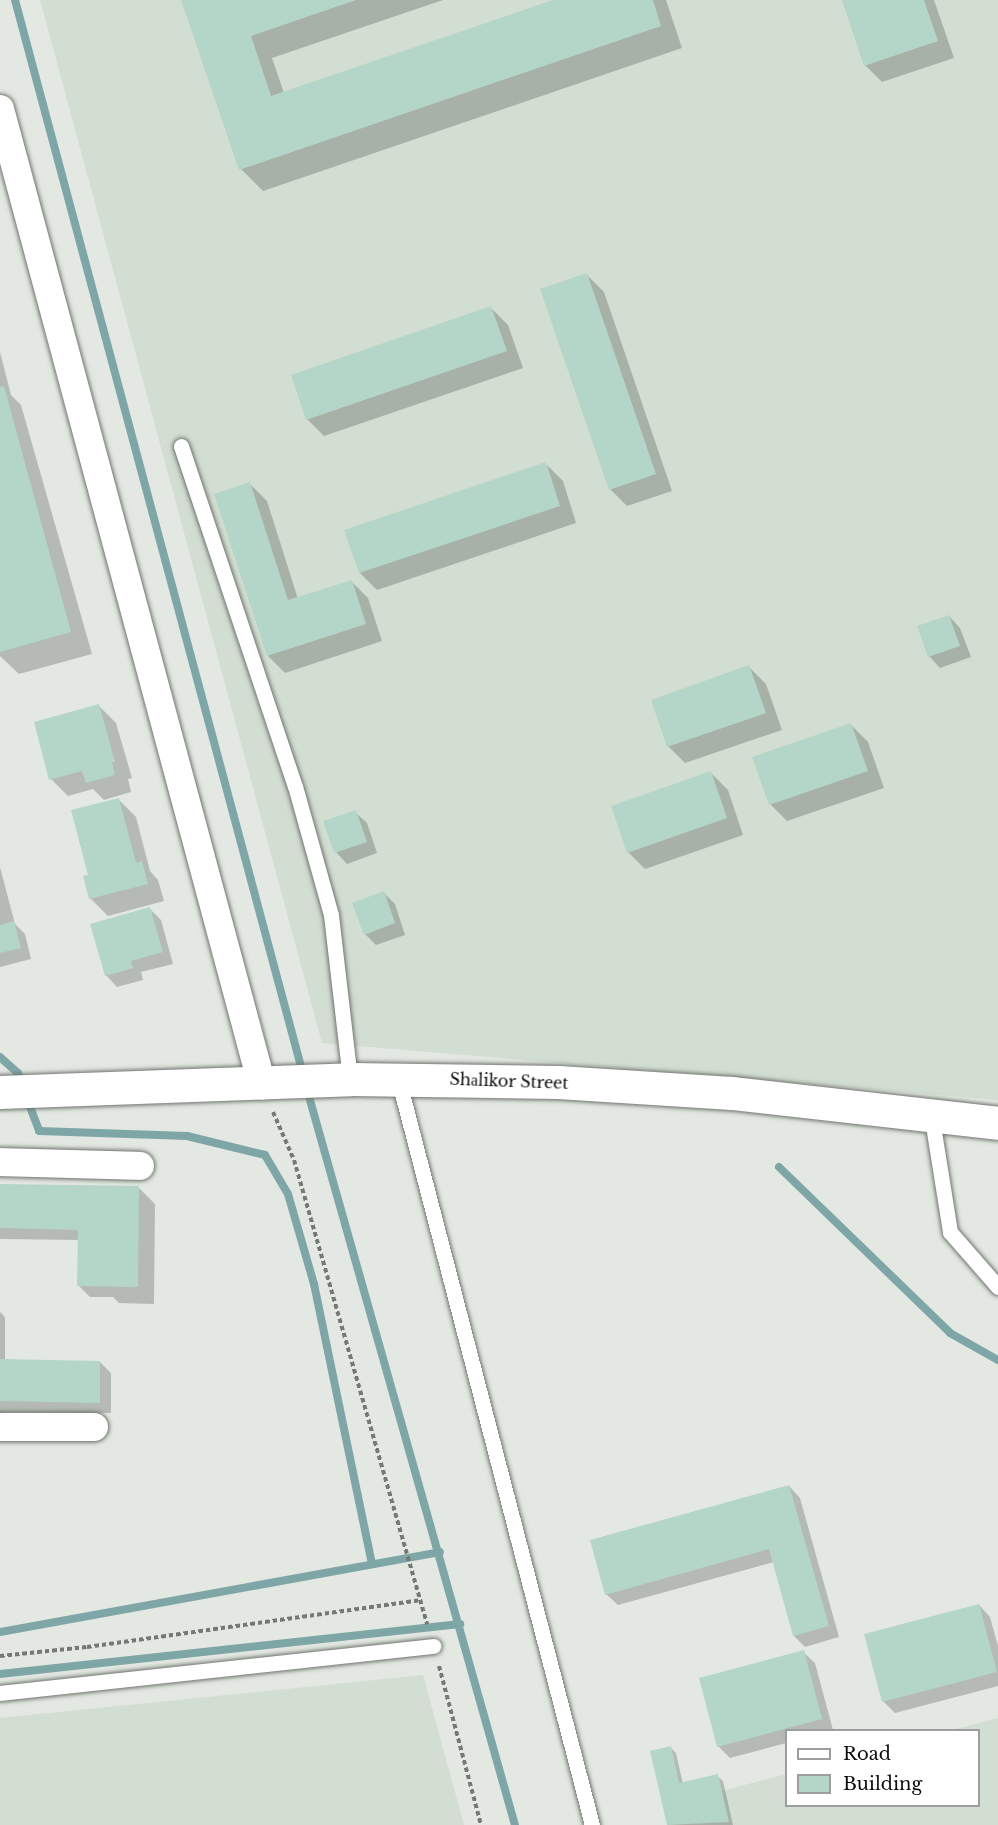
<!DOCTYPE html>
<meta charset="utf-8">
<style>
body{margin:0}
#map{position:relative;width:998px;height:1825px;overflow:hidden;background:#e3e9e2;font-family:"Libre Baskerville",serif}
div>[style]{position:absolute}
.built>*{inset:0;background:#d2ded1}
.shadow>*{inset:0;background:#0003}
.stream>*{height:8px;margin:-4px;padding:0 4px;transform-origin:4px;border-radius:4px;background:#7fa6a6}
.building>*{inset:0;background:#b3d6c8}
.path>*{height:4px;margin-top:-2px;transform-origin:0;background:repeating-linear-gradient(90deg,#757974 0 4.5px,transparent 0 7.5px)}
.roads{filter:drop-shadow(0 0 2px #70756f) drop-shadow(0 0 2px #70756f)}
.lane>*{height:15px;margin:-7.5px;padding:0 7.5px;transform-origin:7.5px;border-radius:7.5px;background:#fff}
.street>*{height:28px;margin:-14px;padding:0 14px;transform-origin:14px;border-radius:14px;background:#fff}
.secondary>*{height:33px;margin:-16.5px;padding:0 16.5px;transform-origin:16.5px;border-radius:16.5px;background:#fff}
span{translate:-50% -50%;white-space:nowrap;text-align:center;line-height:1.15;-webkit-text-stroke:4.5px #fff;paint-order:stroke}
.street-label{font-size:16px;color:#0b0d0b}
.legend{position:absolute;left:785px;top:1729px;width:195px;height:78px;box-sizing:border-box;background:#fff;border:2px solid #9d9e9d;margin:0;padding:8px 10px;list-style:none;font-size:18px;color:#0b0d0b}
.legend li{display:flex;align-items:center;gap:12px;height:30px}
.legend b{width:30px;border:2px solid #9d9e9d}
</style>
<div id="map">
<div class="built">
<i style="clip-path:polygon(40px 0,998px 0,998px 1100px,322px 1043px)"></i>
<i style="clip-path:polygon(423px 1675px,464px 1825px,0 1825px,0 1718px)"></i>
<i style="clip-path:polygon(998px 1718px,998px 1825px,671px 1825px,666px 1806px,786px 1774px,786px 1806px,978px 1806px,978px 1730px,952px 1730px)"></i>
</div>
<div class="shadow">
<i style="clip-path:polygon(183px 0,443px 0,272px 58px,284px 93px,557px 0,666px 0,682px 48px,263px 191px,241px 169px)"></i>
<i style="clip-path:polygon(844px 0,934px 0,954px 58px,882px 82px,865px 65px)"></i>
<i style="clip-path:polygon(587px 275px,604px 292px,672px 491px,627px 506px,610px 489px)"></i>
<i style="clip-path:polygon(491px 308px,508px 325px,523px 368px,324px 436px,307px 419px)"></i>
<i style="clip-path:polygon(0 352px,11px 395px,21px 405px,92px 654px,19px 674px,0 656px)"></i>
<i style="clip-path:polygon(546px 464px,563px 481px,576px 523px,377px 590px,360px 573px)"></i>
<i style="clip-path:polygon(250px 484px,267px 501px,298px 599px,351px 581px,368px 598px,382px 641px,285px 673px,268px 656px)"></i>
<i style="clip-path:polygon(949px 616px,960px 628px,971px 657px,940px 668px,929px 656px)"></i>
<i style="clip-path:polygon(749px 667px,766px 684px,782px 730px,685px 763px,668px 746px)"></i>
<i style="clip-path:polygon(99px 706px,116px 723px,132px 778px,128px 779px,131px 792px,104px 800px,93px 789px,68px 796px,51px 779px)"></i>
<i style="clip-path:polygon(851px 725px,868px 742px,884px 788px,787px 821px,770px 804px)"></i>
<i style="clip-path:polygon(711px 773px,728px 790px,743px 835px,645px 869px,628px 852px)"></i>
<i style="clip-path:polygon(119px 800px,136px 817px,150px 871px,158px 880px,164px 901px,108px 916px,91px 899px,85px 877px,90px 876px)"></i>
<i style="clip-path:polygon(355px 812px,367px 823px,377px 853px,347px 864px,336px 852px)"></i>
<i style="clip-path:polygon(0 867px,15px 924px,25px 934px,31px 959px,0 967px)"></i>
<i style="clip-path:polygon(384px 893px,395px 904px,405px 935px,376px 945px,365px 934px)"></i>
<i style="clip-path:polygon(150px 909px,161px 920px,173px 964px,141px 972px,143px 980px,117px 987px,106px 975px)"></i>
<i style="clip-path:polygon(0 1185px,138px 1187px,155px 1204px,154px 1304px,119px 1303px,113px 1297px,90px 1297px,79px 1286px,80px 1240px,0 1239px)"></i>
<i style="clip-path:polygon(0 1312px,5px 1317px,5px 1361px,100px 1362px,111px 1373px,111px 1413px,4px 1412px,4px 1433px,0 1433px)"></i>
<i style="clip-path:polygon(789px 1486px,800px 1498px,839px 1637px,805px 1647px,794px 1636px,774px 1562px,618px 1605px,606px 1594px)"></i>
<i style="clip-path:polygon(979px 1605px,990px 1617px,998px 1646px,998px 1686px,895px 1713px,884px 1702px,866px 1635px)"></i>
<i style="clip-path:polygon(803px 1652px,815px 1663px,833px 1730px,786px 1730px,786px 1743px,730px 1758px,718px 1746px)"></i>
<i style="clip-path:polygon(670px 1747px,676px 1753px,683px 1784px,717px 1776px,723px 1781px,733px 1825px,668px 1825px,651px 1752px)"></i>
</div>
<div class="stream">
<i style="left:15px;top:0;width:1112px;rotate:74.99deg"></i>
<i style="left:0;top:1057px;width:24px;rotate:42deg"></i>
<i style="left:18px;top:1073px;width:12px;rotate:70deg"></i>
<i style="left:306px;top:1086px;width:768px;rotate:74.21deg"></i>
<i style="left:27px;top:1099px;width:34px;rotate:69deg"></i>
<i style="left:39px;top:1131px;width:148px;rotate:1.9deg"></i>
<i style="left:187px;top:1136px;width:80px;rotate:13.7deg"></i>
<i style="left:265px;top:1155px;width:45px;rotate:59.5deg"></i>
<i style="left:288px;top:1194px;width:94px;rotate:73.9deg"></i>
<i style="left:314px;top:1284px;width:286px;rotate:78.3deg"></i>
<i style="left:779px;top:1167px;width:238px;rotate:44.1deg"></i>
<i style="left:950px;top:1333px;width:55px;rotate:29.4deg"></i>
<i style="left:0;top:1632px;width:447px;rotate:-10.3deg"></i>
<i style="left:0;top:1674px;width:463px;rotate:-6.2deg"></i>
</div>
<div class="building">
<i style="clip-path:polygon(181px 0,356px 0,251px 36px,271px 96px,553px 0,653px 0,661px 26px,239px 170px)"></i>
<i style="clip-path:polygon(842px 0,924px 0,938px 41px,864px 66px)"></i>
<i style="clip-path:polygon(587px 273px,656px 474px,609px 490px,540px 289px)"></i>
<i style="clip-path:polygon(491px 306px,507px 351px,306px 420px,291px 375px)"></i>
<i style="clip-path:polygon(4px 386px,71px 632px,0 652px,0 387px)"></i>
<i style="clip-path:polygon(546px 462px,560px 506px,359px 573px,344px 530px)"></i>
<i style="clip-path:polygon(250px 482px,288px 600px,352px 580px,366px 624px,267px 656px,214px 494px)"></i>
<i style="clip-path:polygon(949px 615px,960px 646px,928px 657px,917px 626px)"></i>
<i style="clip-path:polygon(749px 665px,766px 713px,667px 747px,651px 700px)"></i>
<i style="clip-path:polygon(99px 704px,115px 762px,112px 762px,115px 775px,86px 783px,82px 771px,49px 780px,34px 722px)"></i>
<i style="clip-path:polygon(851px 723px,868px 771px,769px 805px,752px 757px)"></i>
<i style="clip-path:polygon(711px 771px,727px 818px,627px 853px,611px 806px)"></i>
<i style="clip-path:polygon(119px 798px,136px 863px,142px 861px,148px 884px,89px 899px,83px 876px,88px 875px,71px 810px)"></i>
<i style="clip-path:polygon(356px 810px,367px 842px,334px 853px,323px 821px)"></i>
<i style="clip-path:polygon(384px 891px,395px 923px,364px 935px,352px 903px)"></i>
<i style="clip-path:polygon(150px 907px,163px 952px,131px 961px,133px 968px,105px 976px,90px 924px)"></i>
<i style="clip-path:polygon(14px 921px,21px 948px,0 953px,0 925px)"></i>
<i style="clip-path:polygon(0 1184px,139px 1186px,138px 1287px,77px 1286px,78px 1230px,0 1228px)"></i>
<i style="clip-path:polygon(0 1359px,100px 1361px,100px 1403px,0 1401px)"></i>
<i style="clip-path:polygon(789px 1485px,829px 1626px,793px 1636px,769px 1549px,605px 1595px,590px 1540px)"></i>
<i style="clip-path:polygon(979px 1604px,997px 1672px,882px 1702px,864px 1634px)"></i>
<i style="clip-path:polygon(804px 1650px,822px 1719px,717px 1747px,699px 1678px)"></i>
<i style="clip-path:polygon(671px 1746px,679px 1783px,718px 1774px,729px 1822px,667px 1825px,650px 1751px)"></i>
</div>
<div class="path">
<i style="left:273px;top:1112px;width:52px;rotate:66.4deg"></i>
<i style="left:294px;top:1160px;width:483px;rotate:74deg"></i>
<i style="left:0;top:1656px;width:87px;rotate:-5.9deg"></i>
<i style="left:87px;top:1647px;width:336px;rotate:-8deg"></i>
<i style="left:439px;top:1666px;width:164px;rotate:75.2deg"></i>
</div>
<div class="roads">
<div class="lane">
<i style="left:181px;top:446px;width:359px;rotate:71.5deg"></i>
<i style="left:295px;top:786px;width:134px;rotate:74.4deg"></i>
<i style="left:331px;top:915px;width:165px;rotate:83.4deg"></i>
<i style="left:398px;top:1078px;width:772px;rotate:75.44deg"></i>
<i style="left:931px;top:1113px;width:121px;rotate:80.9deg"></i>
<i style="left:950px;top:1232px;width:73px;rotate:48.9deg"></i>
<i style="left:0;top:1693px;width:436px;rotate:-6.2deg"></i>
</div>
<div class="street">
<i style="left:0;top:109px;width:1011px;rotate:74.97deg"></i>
<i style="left:0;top:1162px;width:140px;rotate:1.6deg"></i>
<i style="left:0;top:1427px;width:94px"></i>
</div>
<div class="secondary">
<i style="left:0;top:1092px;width:350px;rotate:-2.1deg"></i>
<i style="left:350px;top:1079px;width:208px;rotate:0.8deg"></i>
<i style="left:558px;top:1082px;width:174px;rotate:3.6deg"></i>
<i style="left:732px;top:1093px;width:268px;rotate:6.4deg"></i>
</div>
</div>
<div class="street-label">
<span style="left:509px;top:1081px;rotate:2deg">Shаlikor Street</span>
</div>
<ul class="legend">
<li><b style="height:8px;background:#fff"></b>Road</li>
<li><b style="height:16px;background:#b3d6c8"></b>Building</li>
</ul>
</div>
